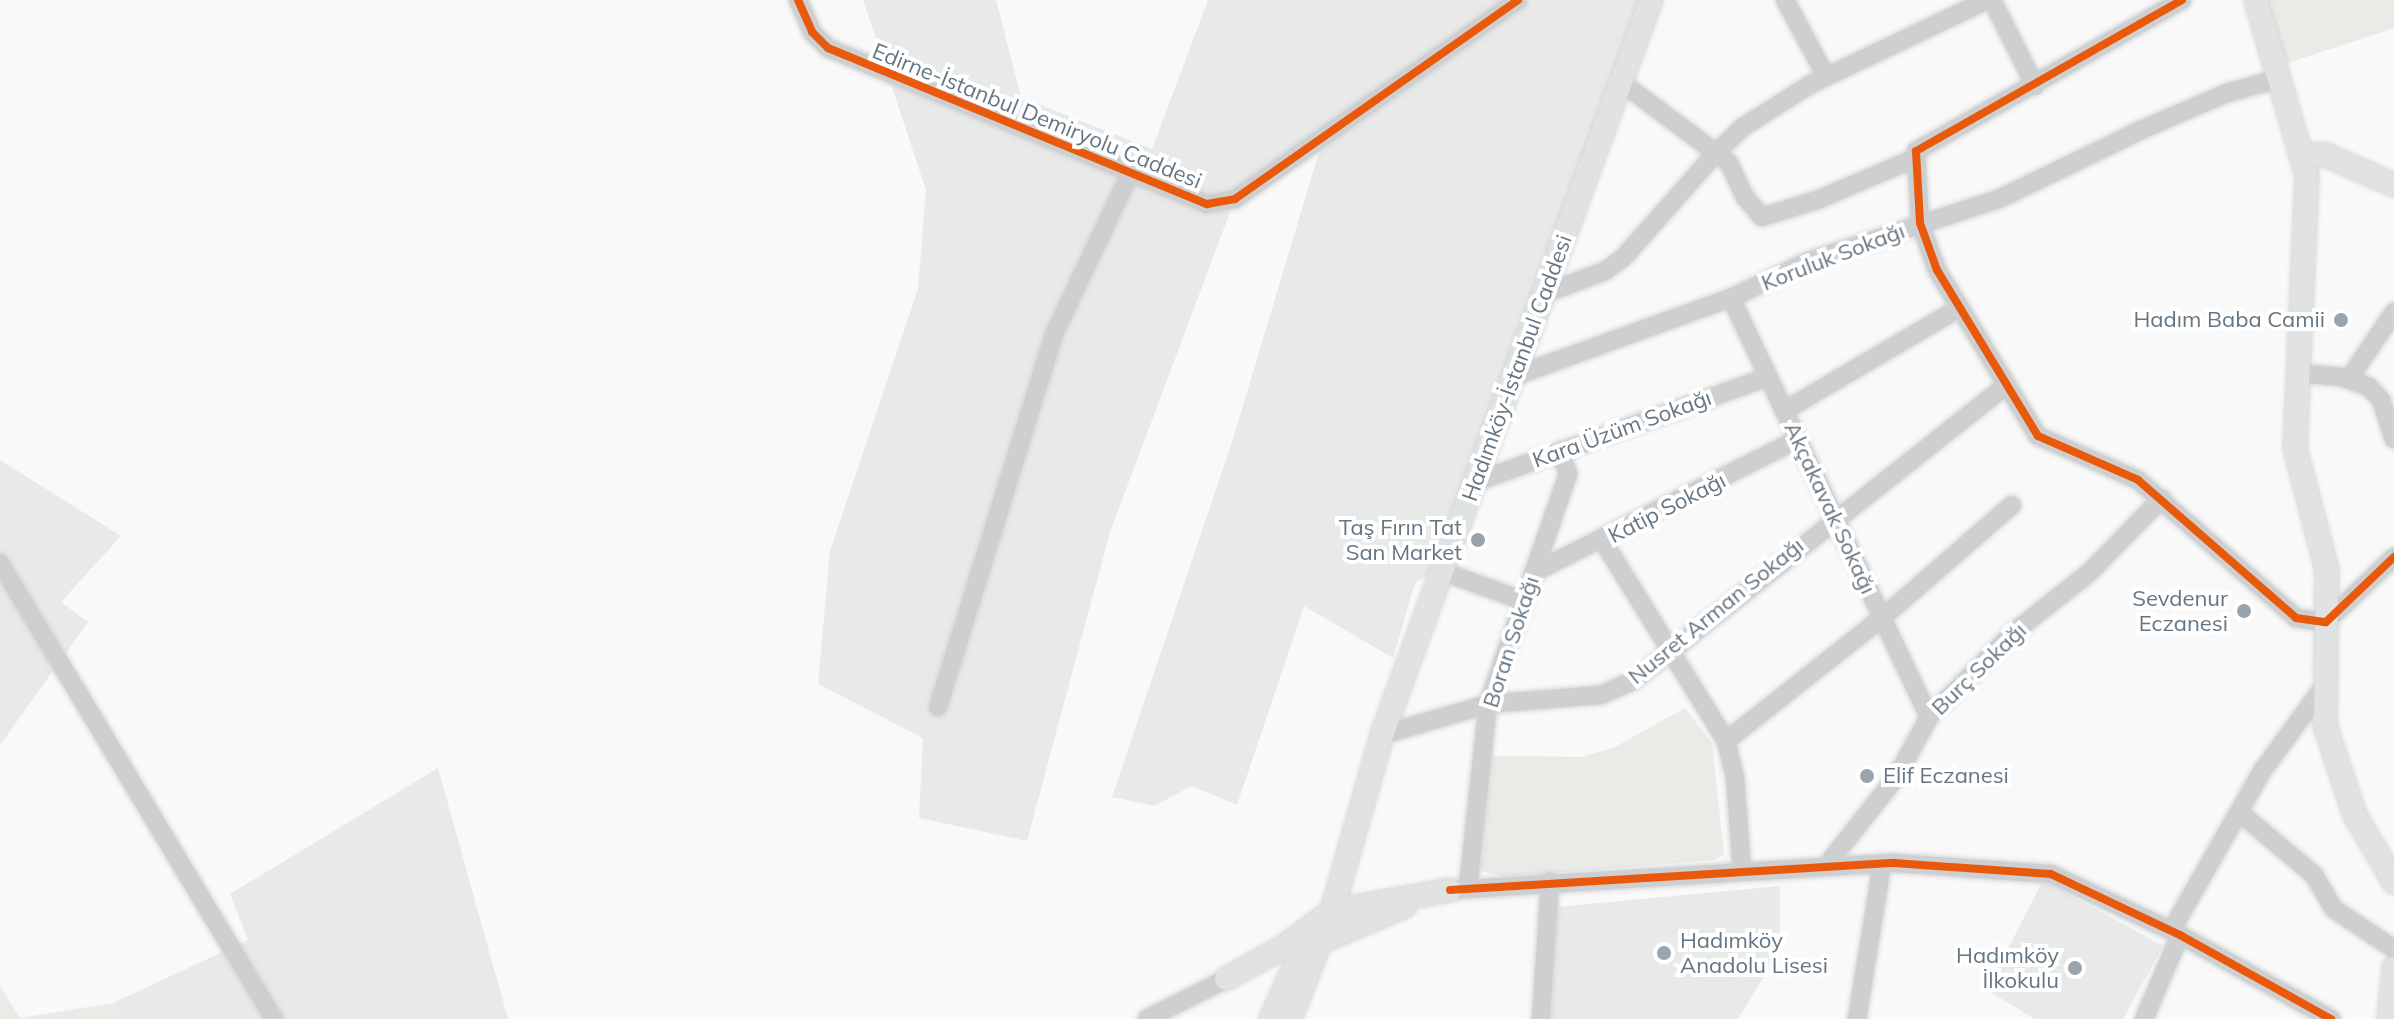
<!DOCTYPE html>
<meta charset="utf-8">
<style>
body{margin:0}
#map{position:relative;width:2394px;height:1019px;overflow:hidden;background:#f9f9f9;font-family:Mulish,sans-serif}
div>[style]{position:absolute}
.built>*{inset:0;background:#e8e9e9}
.green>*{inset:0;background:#e8ebe6}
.roads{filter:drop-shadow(0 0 2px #d5d6d7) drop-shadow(0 0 2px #d5d6d7)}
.minor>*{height:18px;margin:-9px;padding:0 9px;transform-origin:9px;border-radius:9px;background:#cecfd0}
.major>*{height:22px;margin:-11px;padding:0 11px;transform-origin:11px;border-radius:11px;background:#e1e2e2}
.cycleway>*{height:8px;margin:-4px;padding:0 4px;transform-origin:4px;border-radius:4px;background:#e8590c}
.dots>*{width:22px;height:22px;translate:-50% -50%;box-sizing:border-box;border:4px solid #fff;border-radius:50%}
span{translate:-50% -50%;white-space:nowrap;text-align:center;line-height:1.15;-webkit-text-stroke:8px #fff;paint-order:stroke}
.street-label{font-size:22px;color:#657683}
.poi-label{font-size:22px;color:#657683}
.right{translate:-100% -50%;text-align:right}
.left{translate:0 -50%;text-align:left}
</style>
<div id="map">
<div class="built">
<i style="clip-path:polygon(863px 0,996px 0,1021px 97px,1152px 149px,1208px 0,1647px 0,1432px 574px,1415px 583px,1393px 658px,1304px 606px,1237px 805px,1192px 786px,1154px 806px,1112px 797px,1233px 439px,1322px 142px,1235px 199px,1110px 532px,1027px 841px,919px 818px,923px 738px,818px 684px,830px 551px,918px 289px,926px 190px)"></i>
<i style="clip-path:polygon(0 460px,121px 536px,61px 602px,88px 622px,0 745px)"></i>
<i style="clip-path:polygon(438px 768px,508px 1019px,117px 1019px,113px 1003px,248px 940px,230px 894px)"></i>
<i style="clip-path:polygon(2043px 880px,2163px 946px,2123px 1019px,2035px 1019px,1987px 990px)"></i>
<i style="clip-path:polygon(1780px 886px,1780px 935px,1767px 971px,1738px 1019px,1551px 1019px,1557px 907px)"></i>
</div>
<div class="green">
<i style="clip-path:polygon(2266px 0,2394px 0,2394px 28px,2285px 64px)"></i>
<i style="clip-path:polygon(1685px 708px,1712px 743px,1724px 854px,1715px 860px,1506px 877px,1472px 869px,1491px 756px,1582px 757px,1615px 747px)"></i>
<i style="clip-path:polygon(0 986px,20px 1018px,113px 1003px,117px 1019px,0 1019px)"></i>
</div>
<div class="roads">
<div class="minor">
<i style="left:798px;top:0;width:35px;rotate:66deg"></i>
<i style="left:812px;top:32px;width:23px;rotate:45deg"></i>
<i style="left:828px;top:48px;width:410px;rotate:22.4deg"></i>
<i style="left:1207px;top:204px;width:28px;rotate:-10deg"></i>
<i style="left:1235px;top:199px;width:346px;rotate:-35.1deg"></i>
<i style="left:1785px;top:0;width:86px;rotate:61.7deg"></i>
<i style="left:1992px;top:0;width:96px;rotate:63.4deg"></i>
<i style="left:2182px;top:0;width:306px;rotate:150.4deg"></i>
<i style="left:1916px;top:151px;width:72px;rotate:86.8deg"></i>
<i style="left:1920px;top:223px;width:50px;rotate:70.1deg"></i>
<i style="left:1937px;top:270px;width:194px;rotate:58.7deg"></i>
<i style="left:2038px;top:436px;width:109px;rotate:23.7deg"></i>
<i style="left:2138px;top:480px;width:210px;rotate:41.1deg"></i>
<i style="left:2296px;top:618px;width:30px;rotate:8deg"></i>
<i style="left:2326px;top:622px;width:94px;rotate:-43.7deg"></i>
<i style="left:1621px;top:82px;width:119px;rotate:36.8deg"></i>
<i style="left:1716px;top:153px;width:37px;rotate:-44deg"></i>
<i style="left:1743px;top:127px;width:80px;rotate:-32.3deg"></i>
<i style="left:1811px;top:84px;width:195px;rotate:-25.5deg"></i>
<i style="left:1544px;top:294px;width:65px;rotate:-20.7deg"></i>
<i style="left:1605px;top:271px;width:22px;rotate:-36deg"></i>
<i style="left:1623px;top:258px;width:140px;rotate:-48.5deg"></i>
<i style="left:1716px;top:153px;width:16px;rotate:38deg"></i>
<i style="left:1729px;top:163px;width:38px;rotate:65deg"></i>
<i style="left:1745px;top:197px;width:26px;rotate:50deg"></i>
<i style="left:1762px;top:217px;width:58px;rotate:-17.2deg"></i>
<i style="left:1817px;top:200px;width:108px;rotate:-23deg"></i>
<i style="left:1731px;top:298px;width:463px;rotate:64.7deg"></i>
<i style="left:2298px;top:373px;width:44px;rotate:5.2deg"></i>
<i style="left:2342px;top:377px;width:29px;rotate:20deg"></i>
<i style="left:2369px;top:387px;width:18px;rotate:47deg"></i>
<i style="left:2381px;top:400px;width:41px;rotate:71.6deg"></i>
<i style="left:1515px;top:376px;width:230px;rotate:-19.9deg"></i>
<i style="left:1731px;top:298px;width:86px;rotate:-25.4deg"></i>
<i style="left:1809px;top:261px;width:200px;rotate:-18.1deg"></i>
<i style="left:1999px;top:199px;width:158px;rotate:-25.9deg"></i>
<i style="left:2141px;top:130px;width:94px;rotate:-23.3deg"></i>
<i style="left:2227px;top:93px;width:56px;rotate:-15.5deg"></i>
<i style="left:2349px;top:379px;width:81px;rotate:-56.1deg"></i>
<i style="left:1784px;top:411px;width:201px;rotate:-30.5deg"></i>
<i style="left:1476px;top:482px;width:310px;rotate:-19.8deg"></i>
<i style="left:1603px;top:541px;width:235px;rotate:58.4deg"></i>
<i style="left:1726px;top:741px;width:37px;rotate:76deg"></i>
<i style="left:1735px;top:777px;width:93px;rotate:85.7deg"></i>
<i style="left:0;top:563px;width:532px;rotate:59deg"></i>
<i style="left:1444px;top:572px;width:85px;rotate:19.9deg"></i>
<i style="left:1533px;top:573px;width:297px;rotate:-26.8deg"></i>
<i style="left:938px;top:707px;width:391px;rotate:-72.7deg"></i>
<i style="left:1054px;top:334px;width:177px;rotate:-64.6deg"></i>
<i style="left:1382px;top:735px;width:110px;rotate:-16.3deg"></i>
<i style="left:1488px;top:704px;width:113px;rotate:-4.6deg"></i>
<i style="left:1601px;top:695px;width:35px;rotate:-24deg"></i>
<i style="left:1633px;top:681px;width:476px;rotate:-38.4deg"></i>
<i style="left:1726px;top:741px;width:199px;rotate:-38.3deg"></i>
<i style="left:1882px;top:618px;width:172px;rotate:-41deg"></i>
<i style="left:2239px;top:812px;width:98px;rotate:40deg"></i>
<i style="left:2314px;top:875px;width:39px;rotate:60deg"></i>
<i style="left:2334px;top:909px;width:72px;rotate:33.7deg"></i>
<i style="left:1826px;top:866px;width:115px;rotate:-51.7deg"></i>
<i style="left:1897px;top:776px;width:67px;rotate:-61.5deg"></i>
<i style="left:1929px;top:717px;width:119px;rotate:-45deg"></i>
<i style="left:2013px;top:633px;width:98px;rotate:-38.4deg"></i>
<i style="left:2090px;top:572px;width:103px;rotate:-45.8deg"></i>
<i style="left:1468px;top:887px;width:184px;rotate:-83.8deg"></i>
<i style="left:1488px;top:704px;width:244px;rotate:-70.8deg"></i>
<i style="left:1568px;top:474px;width:24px;rotate:-109deg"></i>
<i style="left:1450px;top:890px;width:445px;rotate:-3.5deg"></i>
<i style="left:1894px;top:863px;width:157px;rotate:4deg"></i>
<i style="left:2051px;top:874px;width:143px;rotate:25.3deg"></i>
<i style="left:2180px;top:935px;width:173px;rotate:29.1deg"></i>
<i style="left:2171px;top:931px;width:185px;rotate:-60.3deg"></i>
<i style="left:2263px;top:770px;width:105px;rotate:-53.9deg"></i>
<i style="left:1147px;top:1019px;width:89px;rotate:-26.9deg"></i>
<i style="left:1541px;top:1019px;width:138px;rotate:-86.3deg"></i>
<i style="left:1857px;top:1019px;width:157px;rotate:-80.8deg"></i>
<i style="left:2144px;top:1019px;width:91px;rotate:-66.8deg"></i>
</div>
<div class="major">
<i style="left:2256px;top:0;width:182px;rotate:73.8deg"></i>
<i style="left:2307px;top:175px;width:273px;rotate:92.5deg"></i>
<i style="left:2295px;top:448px;width:126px;rotate:75.3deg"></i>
<i style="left:2327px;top:570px;width:155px;rotate:90.7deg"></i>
<i style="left:2325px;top:725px;width:95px;rotate:71.6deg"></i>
<i style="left:2355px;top:815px;width:78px;rotate:59.8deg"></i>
<i style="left:2304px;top:154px;width:22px;rotate:3deg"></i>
<i style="left:2326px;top:155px;width:74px;rotate:23.8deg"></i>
<i style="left:1316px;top:944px;width:97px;rotate:-23.1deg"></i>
<i style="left:1226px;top:979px;width:68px;rotate:-29.2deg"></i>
<i style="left:1285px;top:946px;width:59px;rotate:-36.7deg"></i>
<i style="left:1332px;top:911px;width:120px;rotate:-10.1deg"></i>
<i style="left:1271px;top:1019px;width:83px;rotate:-65.9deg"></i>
<i style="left:1290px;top:1019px;width:116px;rotate:-68.7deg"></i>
<i style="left:1332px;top:911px;width:183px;rotate:-74.1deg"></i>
<i style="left:1382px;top:735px;width:783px;rotate:-69.9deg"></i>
<i style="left:2389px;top:1019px;width:51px;rotate:-84.4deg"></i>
</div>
</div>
<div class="cycleway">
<i style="left:798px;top:0;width:35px;rotate:66deg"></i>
<i style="left:812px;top:32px;width:23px;rotate:45deg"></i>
<i style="left:828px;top:48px;width:410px;rotate:22.4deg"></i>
<i style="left:1207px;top:204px;width:28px;rotate:-10deg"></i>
<i style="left:1235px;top:199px;width:346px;rotate:-35.1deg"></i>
<i style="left:2182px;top:0;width:306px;rotate:150.4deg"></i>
<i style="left:1916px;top:151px;width:72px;rotate:86.8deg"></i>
<i style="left:1920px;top:223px;width:50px;rotate:70.1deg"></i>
<i style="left:1937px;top:270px;width:194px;rotate:58.7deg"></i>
<i style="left:2038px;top:436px;width:109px;rotate:23.7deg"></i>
<i style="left:2138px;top:480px;width:210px;rotate:41.1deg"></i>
<i style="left:2296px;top:618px;width:30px;rotate:8deg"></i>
<i style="left:2326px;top:622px;width:94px;rotate:-43.7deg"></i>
<i style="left:1450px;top:890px;width:445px;rotate:-3.5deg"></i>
<i style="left:1894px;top:863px;width:157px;rotate:4deg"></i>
<i style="left:2051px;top:874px;width:143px;rotate:25.3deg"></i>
<i style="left:2180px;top:935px;width:173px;rotate:29.1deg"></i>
</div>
<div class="dots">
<i style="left:2341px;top:320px;background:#99a4ac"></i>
<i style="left:1478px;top:540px;background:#99a4ac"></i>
<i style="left:2244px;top:611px;background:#99a4ac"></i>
<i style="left:1867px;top:776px;background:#99a4ac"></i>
<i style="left:1664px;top:953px;background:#99a4ac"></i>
<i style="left:2075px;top:968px;background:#99a4ac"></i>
</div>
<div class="street-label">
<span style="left:1037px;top:116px;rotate:22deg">Edirne-İstanbul Demiryolu Caddesi</span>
<span style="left:1833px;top:257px;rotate:-21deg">Koruluk Sokağı</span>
<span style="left:1517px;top:368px;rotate:-70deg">Hadımköy-İstanbul Caddesi</span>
<span style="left:1622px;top:429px;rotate:-20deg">Kara Üzüm Sokağı</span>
<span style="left:1667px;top:508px;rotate:-27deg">Katip Sokağı</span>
<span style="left:1830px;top:508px;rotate:65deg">Akçakavak Sokağı</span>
<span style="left:1716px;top:611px;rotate:-39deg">Nusret Arman Sokağı</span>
<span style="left:1511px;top:642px;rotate:-72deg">Boran Sokağı</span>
<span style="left:1979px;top:669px;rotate:-44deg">Burç Sokağı</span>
</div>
<div class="poi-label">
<span class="right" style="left:2325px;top:320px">Hadım Baba Camii</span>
<span class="right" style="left:1462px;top:540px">Taş Fırın Tat<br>San Market</span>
<span class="right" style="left:2228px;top:611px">Sevdenur<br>Eczanesi</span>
<span class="left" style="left:1883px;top:776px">Elif Eczanesi</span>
<span class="left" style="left:1680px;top:953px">Hadımköy<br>Anadolu Lisesi</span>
<span class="right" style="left:2059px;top:968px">Hadımköy<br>İlkokulu</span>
</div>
</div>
